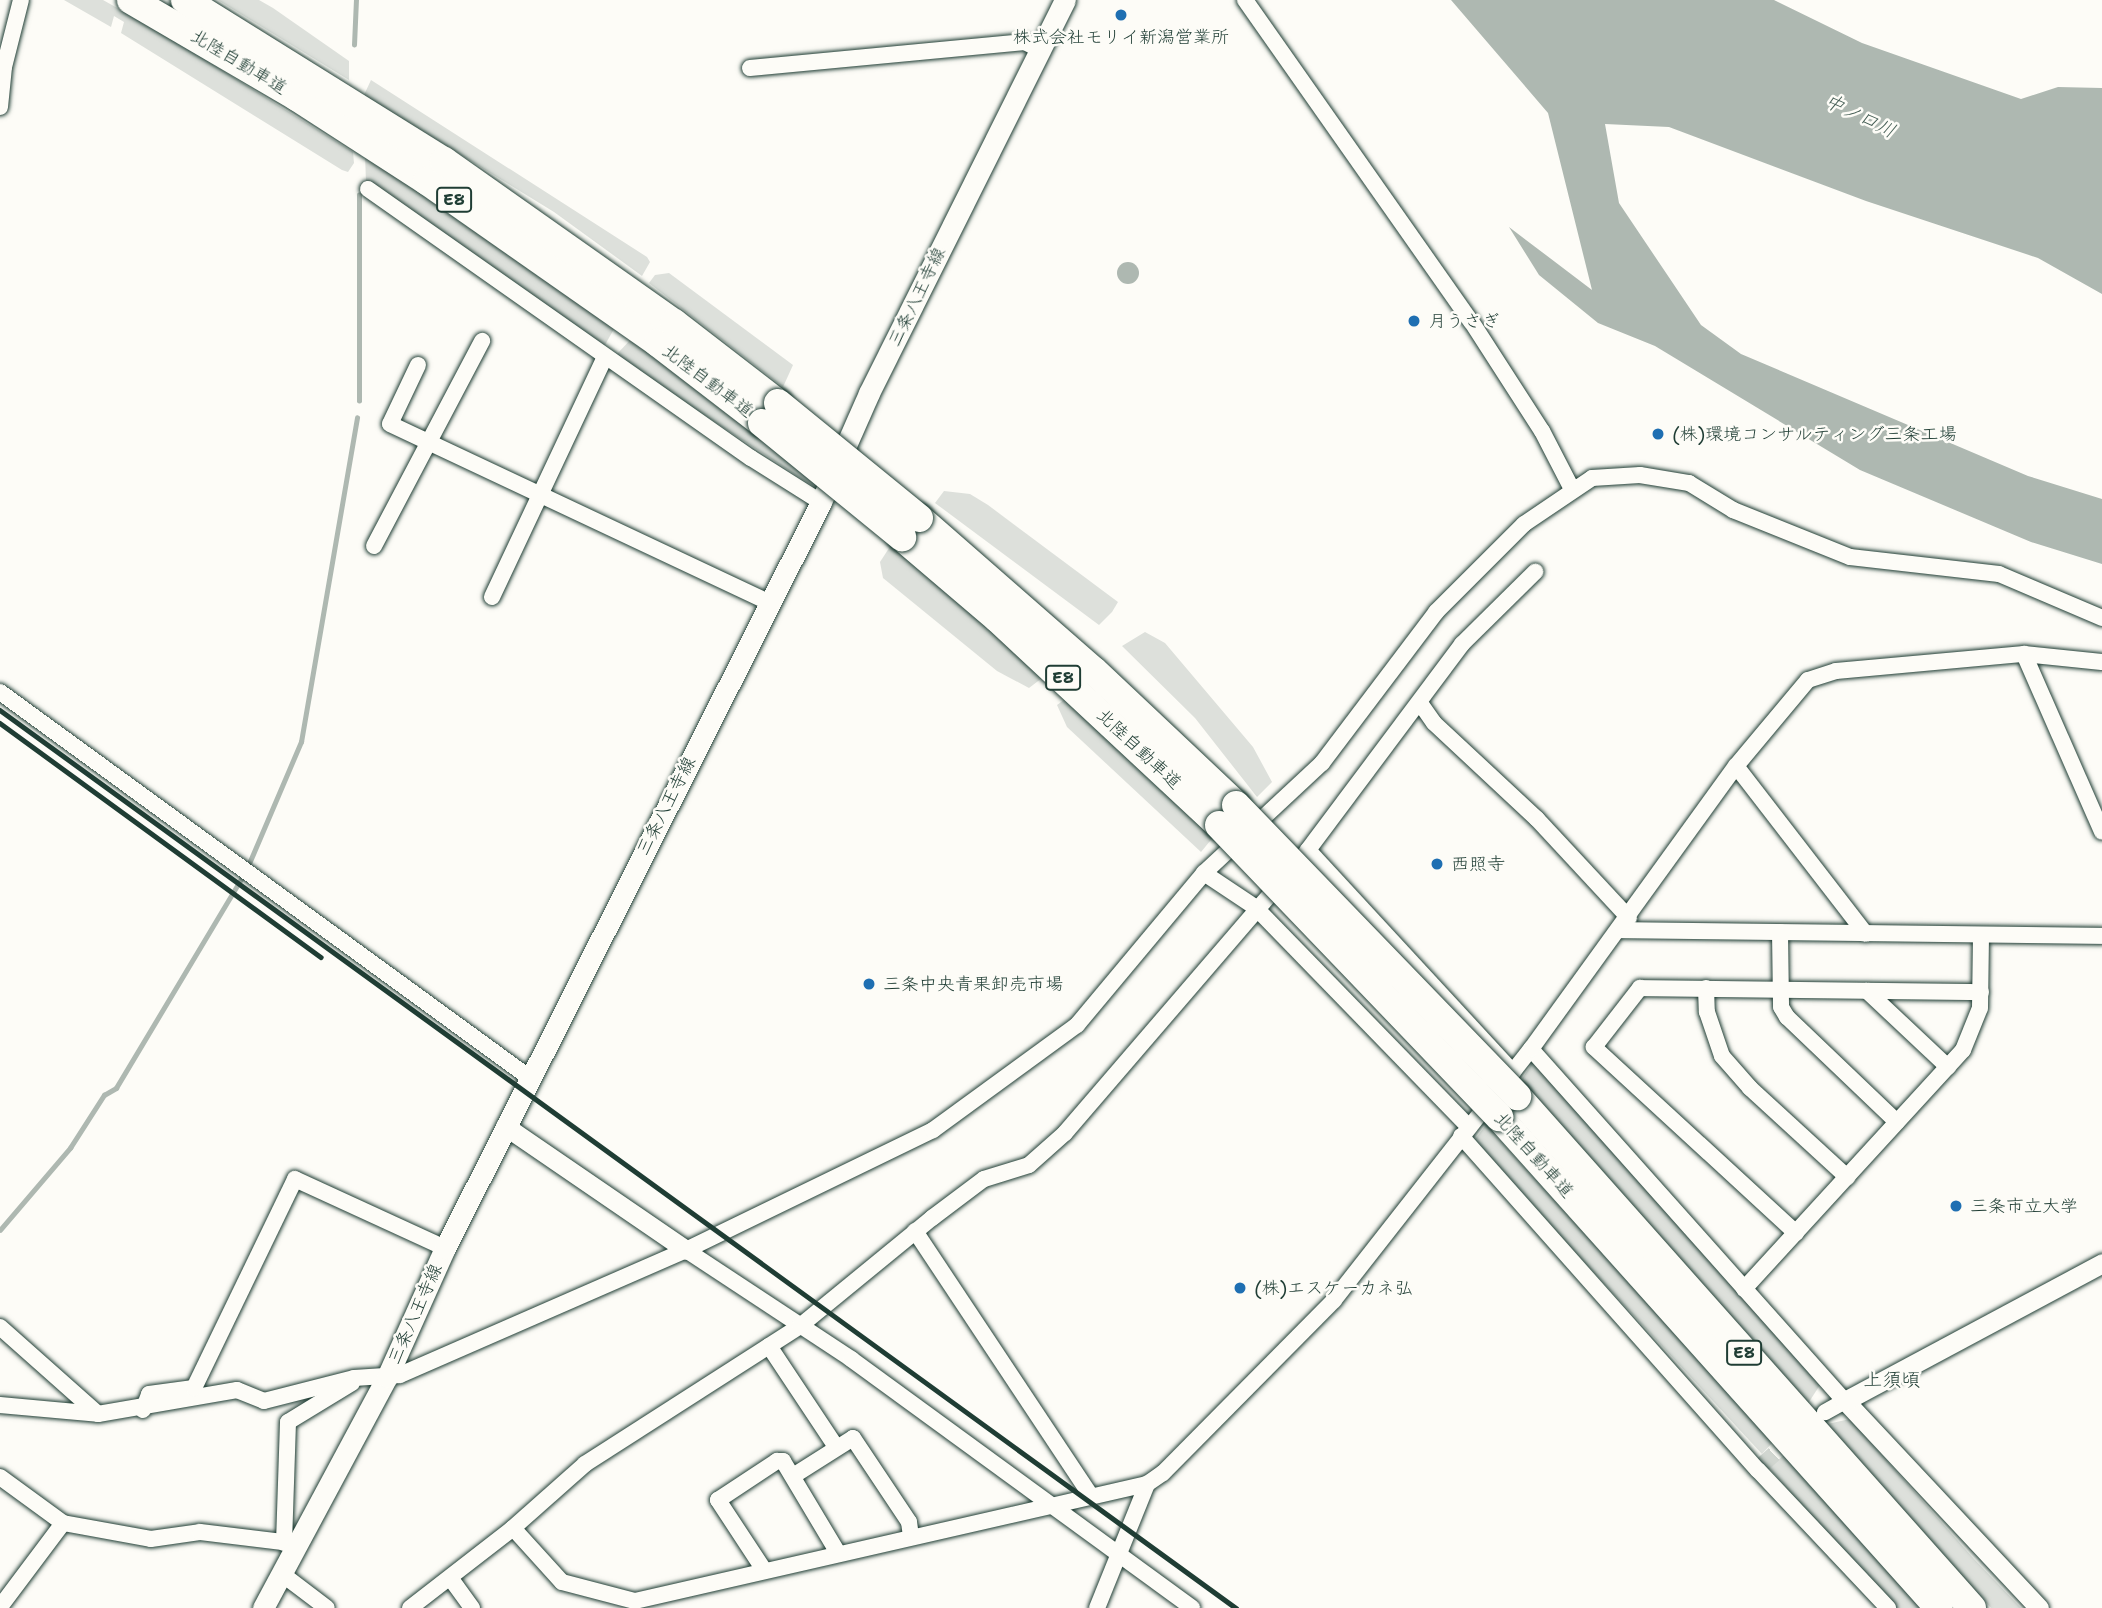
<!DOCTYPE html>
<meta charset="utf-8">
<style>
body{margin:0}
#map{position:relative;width:2102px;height:1608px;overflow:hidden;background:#fdfcf7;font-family:"Shantell Sans","Klee One",sans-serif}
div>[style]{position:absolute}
.green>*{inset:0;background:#dde0db}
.water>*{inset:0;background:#aeb8b1}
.round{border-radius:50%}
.stream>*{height:4.5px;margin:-2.25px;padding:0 2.25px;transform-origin:2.25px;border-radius:2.25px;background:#aeb8b1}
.minor-tunnel>*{height:16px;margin-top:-8px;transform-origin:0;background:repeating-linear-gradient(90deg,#d1d6d0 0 16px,transparent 0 24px)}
.roads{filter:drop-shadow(0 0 2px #1f3d34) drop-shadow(0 0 2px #1f3d34)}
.minor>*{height:16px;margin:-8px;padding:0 8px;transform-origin:8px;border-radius:8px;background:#fdfcf7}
.tertiary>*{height:19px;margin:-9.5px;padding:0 9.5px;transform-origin:9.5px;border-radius:9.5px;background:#fdfcf7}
.secondary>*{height:21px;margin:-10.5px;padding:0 10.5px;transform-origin:10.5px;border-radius:10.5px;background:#fdfcf7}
.motorway>*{height:28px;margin:-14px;padding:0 14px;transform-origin:14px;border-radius:14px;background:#fdfcf7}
.rail>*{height:4.5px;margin:-2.25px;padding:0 2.25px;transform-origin:2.25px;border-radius:2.25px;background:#1f3d34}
.bridges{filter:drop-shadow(0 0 2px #1f3d34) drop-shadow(0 0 2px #1f3d34)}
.motorway-bridge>*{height:28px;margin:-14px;padding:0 14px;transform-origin:14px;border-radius:14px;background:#fdfcf7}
.dots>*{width:19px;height:19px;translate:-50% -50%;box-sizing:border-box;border:4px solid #fdfcf7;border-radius:50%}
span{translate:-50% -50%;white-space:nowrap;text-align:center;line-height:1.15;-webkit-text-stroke:5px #fdfcf7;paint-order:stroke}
.shield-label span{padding:2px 5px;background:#fdfcf7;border:2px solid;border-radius:5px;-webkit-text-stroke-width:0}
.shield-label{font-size:16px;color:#1f3d34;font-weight:700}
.poi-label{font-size:18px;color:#1f3d34}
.left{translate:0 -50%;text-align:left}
.street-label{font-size:18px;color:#1f3d34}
.water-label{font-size:19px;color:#435c53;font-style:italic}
.neighbourhood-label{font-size:19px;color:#1f3d34}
</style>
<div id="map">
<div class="green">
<i style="clip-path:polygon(64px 0,103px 0,169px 37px,353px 152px,354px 163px,348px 172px,342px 170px,121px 33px,124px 22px,114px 16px,111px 27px)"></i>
<i style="clip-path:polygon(218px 0,259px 0,273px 8px,349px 61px,349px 80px)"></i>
<i style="clip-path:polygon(371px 80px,647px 257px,650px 262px,642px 276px,554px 212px,364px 95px)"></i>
<i style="clip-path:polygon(365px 154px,615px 327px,605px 345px,598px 345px,366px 182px)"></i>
<i style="clip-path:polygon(669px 273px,793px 365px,783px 387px,649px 283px,655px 275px)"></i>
<i style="clip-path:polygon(633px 337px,816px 477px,813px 486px,621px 361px,617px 354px)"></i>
<i style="clip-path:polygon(944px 491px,970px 494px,988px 505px,1118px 602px,1112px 612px,1099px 625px,935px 503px)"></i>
<i style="clip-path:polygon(895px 539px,1046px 675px,1029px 688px,997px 671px,883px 578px,880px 562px)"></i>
<i style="clip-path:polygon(1145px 632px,1165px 643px,1253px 747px,1272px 782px,1257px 797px,1195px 718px,1122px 646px)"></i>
<i style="clip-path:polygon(1068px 697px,1215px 835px,1201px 852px,1067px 727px,1057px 705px)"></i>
<i style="clip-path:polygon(1533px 1062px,1820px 1385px,1807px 1405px,1520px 1082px)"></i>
<i style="clip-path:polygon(1486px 1125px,1773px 1442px,1762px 1454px,1473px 1142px)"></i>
<i style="clip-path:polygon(1850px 1419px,1974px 1559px,2021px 1608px,1991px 1608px,1823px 1425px)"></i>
<i style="clip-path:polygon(1784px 1455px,1921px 1608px,1891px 1608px,1769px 1468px)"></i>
</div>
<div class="water">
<i style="clip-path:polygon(1451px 0,1774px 0,1862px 43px,2021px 99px,2058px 87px,2102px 88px,2102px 294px,2038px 258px,1866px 201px,1669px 127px,1605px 124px,1619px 203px,1701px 325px,1741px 354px,2028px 476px,2102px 499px,2102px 564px,2031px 542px,1860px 470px,1655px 346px,1598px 323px,1539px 275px,1509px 227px,1592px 290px,1548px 113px)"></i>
<i class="round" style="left:1117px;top:262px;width:22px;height:22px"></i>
</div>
<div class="stream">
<i style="left:354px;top:45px;width:45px;rotate:-87.5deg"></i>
<i style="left:359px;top:401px;width:206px;rotate:-90deg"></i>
<i style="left:248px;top:866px;width:135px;rotate:-66.9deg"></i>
<i style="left:301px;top:742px;width:329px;rotate:-80.2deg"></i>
<i style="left:0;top:1230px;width:108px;rotate:-49.5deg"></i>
<i style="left:70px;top:1148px;width:63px;rotate:-57.3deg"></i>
<i style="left:104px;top:1095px;width:14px;rotate:-30deg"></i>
<i style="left:116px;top:1088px;width:249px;rotate:-59.1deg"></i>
</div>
<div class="minor-tunnel">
<i style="left:1762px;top:1465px;width:42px;rotate:-42.1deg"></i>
</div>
<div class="roads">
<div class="minor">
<i style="left:1245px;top:0;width:393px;rotate:54.9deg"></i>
<i style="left:1471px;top:321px;width:131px;rotate:57.2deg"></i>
<i style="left:1542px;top:431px;width:65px;rotate:62.7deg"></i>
<i style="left:750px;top:68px;width:276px;rotate:-5.4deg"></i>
<i style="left:1025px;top:42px;width:16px;rotate:27deg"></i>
<i style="left:0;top:107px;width:40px;rotate:-84.3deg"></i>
<i style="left:4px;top:67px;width:69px;rotate:-75.8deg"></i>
<i style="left:368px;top:189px;width:468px;rotate:35.1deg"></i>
<i style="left:751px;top:458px;width:83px;rotate:32.2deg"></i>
<i style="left:418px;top:365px;width:65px;rotate:115.4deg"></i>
<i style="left:390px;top:424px;width:418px;rotate:25.2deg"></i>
<i style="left:374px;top:546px;width:232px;rotate:-62.2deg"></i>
<i style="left:492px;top:597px;width:265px;rotate:-64.8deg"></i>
<i style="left:2024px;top:654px;width:194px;rotate:66.3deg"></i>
<i style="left:0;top:692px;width:656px;rotate:36.07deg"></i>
<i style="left:1420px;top:703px;width:24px;rotate:55deg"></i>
<i style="left:1434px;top:723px;width:141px;rotate:43deg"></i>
<i style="left:1537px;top:819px;width:135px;rotate:47.1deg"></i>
<i style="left:1736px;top:766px;width:212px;rotate:52.3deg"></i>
<i style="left:1308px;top:850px;width:302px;rotate:47.3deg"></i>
<i style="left:1204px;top:873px;width:61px;rotate:33.7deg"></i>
<i style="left:1255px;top:907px;width:307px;rotate:45.8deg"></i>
<i style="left:1618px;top:930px;width:484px;rotate:0.7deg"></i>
<i style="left:1780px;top:932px;width:75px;rotate:89.2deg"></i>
<i style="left:1781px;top:1007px;width:12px;rotate:59deg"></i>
<i style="left:1787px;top:1017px;width:152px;rotate:43.7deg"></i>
<i style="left:1706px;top:988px;width:24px;rotate:88deg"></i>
<i style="left:1707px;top:1012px;width:46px;rotate:71.2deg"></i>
<i style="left:1722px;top:1056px;width:43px;rotate:48.8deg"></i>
<i style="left:1750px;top:1088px;width:132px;rotate:42.5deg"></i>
<i style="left:1867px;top:991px;width:111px;rotate:43.2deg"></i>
<i style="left:1531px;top:1049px;width:472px;rotate:48.3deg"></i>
<i style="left:1845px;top:1401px;width:23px;rotate:151deg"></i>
<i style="left:1461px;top:1136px;width:447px;rotate:48.4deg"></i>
<i style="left:1758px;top:1470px;width:190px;rotate:46.7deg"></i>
<i style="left:915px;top:1231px;width:316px;rotate:56.4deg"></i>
<i style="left:1796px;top:1233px;width:275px;rotate:-137.4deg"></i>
<i style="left:1594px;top:1047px;width:75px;rotate:-52.1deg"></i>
<i style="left:1640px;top:988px;width:341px;rotate:0.7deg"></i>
<i style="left:686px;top:1250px;width:198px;rotate:33.4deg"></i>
<i style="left:851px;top:1359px;width:422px;rotate:36.1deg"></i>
<i style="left:1744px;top:1289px;width:324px;rotate:-47.5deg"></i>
<i style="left:1963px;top:1050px;width:45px;rotate:-68deg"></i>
<i style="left:1980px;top:1008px;width:72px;rotate:-89.2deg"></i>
<i style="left:0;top:1327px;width:131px;rotate:41.6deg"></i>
<i style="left:769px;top:1346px;width:121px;rotate:56.4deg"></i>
<i style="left:0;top:1405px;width:98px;rotate:5.2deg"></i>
<i style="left:98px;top:1414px;width:141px;rotate:-9.8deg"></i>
<i style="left:237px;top:1390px;width:29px;rotate:22deg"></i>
<i style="left:264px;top:1401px;width:93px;rotate:-14.3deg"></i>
<i style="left:354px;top:1378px;width:46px;rotate:-3.7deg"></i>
<i style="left:400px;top:1375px;width:312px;rotate:-23.6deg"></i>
<i style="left:686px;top:1250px;width:275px;rotate:-25.9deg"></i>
<i style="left:933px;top:1130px;width:178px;rotate:-36.1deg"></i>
<i style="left:1077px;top:1025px;width:198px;rotate:-50.1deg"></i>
<i style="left:1204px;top:873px;width:161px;rotate:-43deg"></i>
<i style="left:1322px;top:763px;width:189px;rotate:-52.9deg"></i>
<i style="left:1436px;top:612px;width:124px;rotate:-45deg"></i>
<i style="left:1524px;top:524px;width:82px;rotate:-34.1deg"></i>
<i style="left:1592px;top:478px;width:48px;rotate:-3.6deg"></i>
<i style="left:1640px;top:475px;width:50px;rotate:9.3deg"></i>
<i style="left:1689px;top:483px;width:52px;rotate:31.5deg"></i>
<i style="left:1733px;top:510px;width:126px;rotate:21.9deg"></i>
<i style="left:1850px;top:557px;width:150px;rotate:6.5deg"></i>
<i style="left:1999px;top:574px;width:112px;rotate:23.1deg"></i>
<i style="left:143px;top:1410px;width:17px;rotate:-69deg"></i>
<i style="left:149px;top:1394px;width:45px;rotate:-7.6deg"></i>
<i style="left:194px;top:1388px;width:232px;rotate:-64.2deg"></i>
<i style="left:295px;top:1179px;width:165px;rotate:24.7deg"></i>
<i style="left:793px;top:1476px;width:71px;rotate:-32.3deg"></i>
<i style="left:853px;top:1438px;width:101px;rotate:56.3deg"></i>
<i style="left:909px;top:1522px;width:14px;rotate:82deg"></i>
<i style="left:0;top:1477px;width:78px;rotate:36.1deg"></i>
<i style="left:513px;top:1528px;width:73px;rotate:47.8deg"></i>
<i style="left:562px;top:1582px;width:75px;rotate:14.6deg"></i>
<i style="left:635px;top:1601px;width:525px;rotate:-12.87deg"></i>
<i style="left:1147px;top:1484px;width:19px;rotate:-35deg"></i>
<i style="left:1163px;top:1473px;width:243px;rotate:-45.3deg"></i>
<i style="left:1334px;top:1300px;width:319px;rotate:-51.9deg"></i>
<i style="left:1531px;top:1049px;width:349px;rotate:-54.1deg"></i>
<i style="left:1736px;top:766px;width:112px;rotate:-50.1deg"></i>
<i style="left:1808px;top:680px;width:29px;rotate:-18deg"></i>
<i style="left:1836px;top:671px;width:189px;rotate:-5.2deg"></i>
<i style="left:2024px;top:654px;width:78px;rotate:5.9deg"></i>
<i style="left:284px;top:1543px;width:121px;rotate:-88.1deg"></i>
<i style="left:288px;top:1422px;width:75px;rotate:-31.4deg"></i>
<i style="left:764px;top:1570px;width:84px;rotate:-123.3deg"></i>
<i style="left:718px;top:1500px;width:71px;rotate:-33.5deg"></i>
<i style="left:777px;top:1461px;width:6px"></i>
<i style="left:783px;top:1461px;width:107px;rotate:59.1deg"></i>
<i style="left:282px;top:1574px;width:56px;rotate:37.1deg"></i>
<i style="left:451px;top:1579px;width:36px;rotate:54deg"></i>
<i style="left:0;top:1607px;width:105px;rotate:-53.1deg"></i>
<i style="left:63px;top:1523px;width:89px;rotate:10.3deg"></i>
<i style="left:151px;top:1539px;width:49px;rotate:-8.1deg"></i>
<i style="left:200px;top:1532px;width:100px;rotate:6.9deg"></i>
<i style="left:410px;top:1608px;width:130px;rotate:-37.8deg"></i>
<i style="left:513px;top:1528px;width:96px;rotate:-41.6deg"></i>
<i style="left:585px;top:1464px;width:255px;rotate:-32.7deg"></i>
<i style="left:800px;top:1326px;width:171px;rotate:-39.3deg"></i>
<i style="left:932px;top:1218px;width:65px;rotate:-36.9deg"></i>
<i style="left:984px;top:1179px;width:47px;rotate:-17.3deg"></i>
<i style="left:1029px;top:1165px;width:48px;rotate:-41.6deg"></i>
<i style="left:1065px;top:1133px;width:373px;rotate:-49.3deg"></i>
<i style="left:1308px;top:850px;width:257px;rotate:-53.2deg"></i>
<i style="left:1462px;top:644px;width:103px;rotate:-44.6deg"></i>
<i style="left:1097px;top:1608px;width:134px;rotate:-68deg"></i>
</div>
<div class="tertiary">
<i style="left:505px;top:1126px;width:219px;rotate:34.4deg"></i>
<i style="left:2039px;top:1608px;width:284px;rotate:-133.1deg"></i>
<i style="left:1845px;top:1401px;width:292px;rotate:-28.2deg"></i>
</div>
<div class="secondary">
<i style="left:263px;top:1608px;width:262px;rotate:-61.8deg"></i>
<i style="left:387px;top:1377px;width:141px;rotate:-65.8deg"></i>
<i style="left:445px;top:1248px;width:835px;rotate:-63.25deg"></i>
<i style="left:821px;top:502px;width:119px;rotate:-66.2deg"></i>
<i style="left:869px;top:393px;width:439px;rotate:-63.5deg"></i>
</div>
<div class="motorway">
<i style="left:131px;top:0;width:192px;rotate:30.3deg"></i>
<i style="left:297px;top:97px;width:155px;rotate:32.9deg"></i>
<i style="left:427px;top:181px;width:282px;rotate:35deg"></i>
<i style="left:658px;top:343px;width:131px;rotate:37.6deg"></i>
<i style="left:185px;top:0;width:305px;rotate:31.9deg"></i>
<i style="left:444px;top:161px;width:281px;rotate:35.2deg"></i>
<i style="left:674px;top:323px;width:131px;rotate:37.6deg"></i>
<i style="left:919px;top:518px;width:232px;rotate:41.2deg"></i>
<i style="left:1094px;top:671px;width:195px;rotate:43.3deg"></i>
<i style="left:902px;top:537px;width:125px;rotate:40.5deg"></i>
<i style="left:997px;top:618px;width:304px;rotate:43deg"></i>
<i style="left:1517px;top:1096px;width:685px;rotate:48.37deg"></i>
<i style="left:1499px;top:1117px;width:659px;rotate:48.14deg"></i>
</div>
</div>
<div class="rail">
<i style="left:0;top:710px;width:1528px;rotate:36deg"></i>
<i style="left:0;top:723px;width:397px;rotate:36.1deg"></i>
</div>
<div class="bridges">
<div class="motorway-bridge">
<i style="left:778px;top:403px;width:182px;rotate:39.2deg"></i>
<i style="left:762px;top:423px;width:181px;rotate:39.2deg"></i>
<i style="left:1236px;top:805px;width:405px;rotate:46deg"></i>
<i style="left:1219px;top:825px;width:405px;rotate:46.2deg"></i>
</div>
</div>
<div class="dots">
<i style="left:1121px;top:15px;background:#1f6fb2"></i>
<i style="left:1414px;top:321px;background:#1f6fb2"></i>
<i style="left:1658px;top:434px;background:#1f6fb2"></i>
<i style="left:1437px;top:864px;background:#1f6fb2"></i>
<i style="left:869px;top:984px;background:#1f6fb2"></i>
<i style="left:1956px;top:1206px;background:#1f6fb2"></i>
<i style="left:1240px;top:1288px;background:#1f6fb2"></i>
</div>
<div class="shield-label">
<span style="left:454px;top:200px">E8</span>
<span style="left:1063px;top:678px">E8</span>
<span style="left:1744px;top:1353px">E8</span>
</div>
<div class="poi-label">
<span style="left:1121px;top:37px">株式会社モリイ新潟営業所</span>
<span class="left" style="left:1428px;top:321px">月うさぎ</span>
<span class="left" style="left:1672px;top:434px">(株)環境コンサルティング三条工場</span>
<span class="left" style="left:1451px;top:864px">西照寺</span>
<span class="left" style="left:883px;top:984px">三条中央青果卸売市場</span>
<span class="left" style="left:1970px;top:1206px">三条市立大学</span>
<span class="left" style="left:1254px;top:1288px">(株)エスケーカネ弘</span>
</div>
<div class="street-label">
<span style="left:239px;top:62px;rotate:31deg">北陸自動車道</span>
<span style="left:917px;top:297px;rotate:-64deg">三条八王寺線</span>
<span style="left:708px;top:381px;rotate:37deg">北陸自動車道</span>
<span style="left:1139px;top:749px;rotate:43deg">北陸自動車道</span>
<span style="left:666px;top:806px;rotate:-63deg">三条八王寺線</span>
<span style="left:1534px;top:1155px;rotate:48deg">北陸自動車道</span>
<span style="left:415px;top:1314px;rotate:-66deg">三条八王寺線</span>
</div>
<div class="water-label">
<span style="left:1860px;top:116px;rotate:26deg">中ノ口川</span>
</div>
<div class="neighbourhood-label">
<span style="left:1892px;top:1380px">上須頃</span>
</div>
</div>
